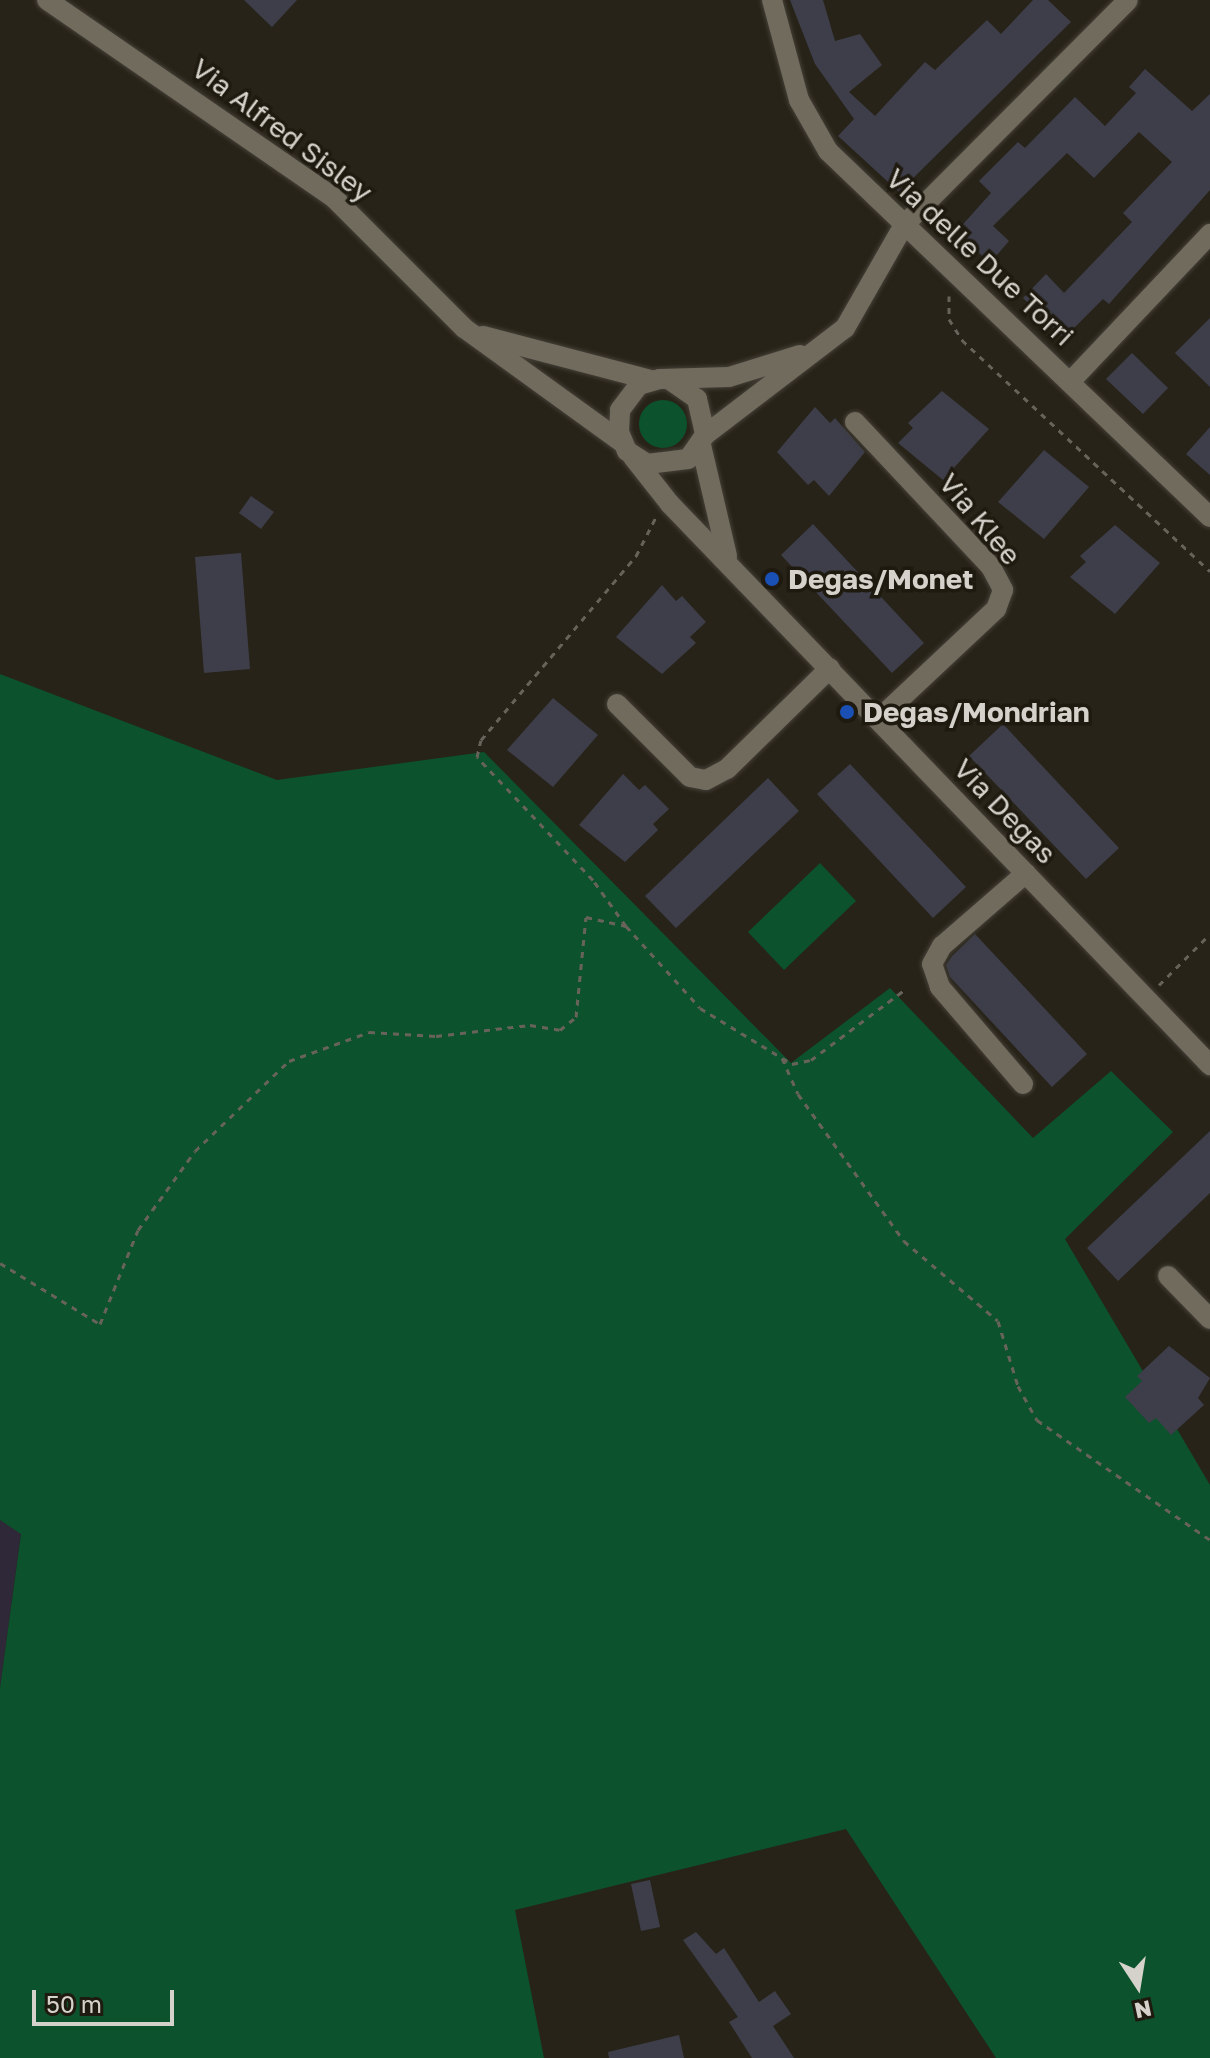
<!DOCTYPE html>
<style>
body{margin:0}
#map{position:relative;width:1210px;height:2058px;overflow:hidden;background:#282318;font-family:"Golos Text",sans-serif}
div>[style]{position:absolute}
.education>*{inset:0;background:#2e2838}
.green>*{inset:0;background:#0c522c}
.round{border-radius:50%}
.building>*{inset:0;background:#3d3e4a}
.path>*{height:3px;margin-top:-1.5px;transform-origin:0;background:repeating-linear-gradient(90deg,#68635a 0 6px,transparent 0 12px)}
.roads{filter:drop-shadow(0 0 2px #444038) drop-shadow(0 0 2px #444038)}
.minor>*{height:20px;margin:-10px;padding:0 10px;transform-origin:10px;border-radius:10px;background:#716b5e}
.dots>*{width:22px;height:22px;translate:-50% -50%;box-sizing:border-box;border:4px solid #1f1a0f;border-radius:50%}
span{translate:-50% -50%;white-space:nowrap;text-align:center;line-height:1.15;-webkit-text-stroke:7px #1f1a0f;paint-order:stroke}
.street-label{font-size:28px;color:#d5d2cb}
.poi-label{font-size:28px;color:#d5d2cb;font-weight:700}
.left{translate:0 -50%;text-align:left}
.north{position:absolute;left:1098px;top:1946px;width:80px;height:80px;-webkit-text-stroke:6px #1f1a0f;paint-order:stroke;rotate:168deg;font-size:22px;font-weight:700;line-height:32px;text-align:center;color:#d5d2cb}
.north::after{content:'';display:block;margin:auto;width:28px;height:36px;background:#d5d2cb;clip-path:polygon(50% 0,100% 100%,50% 72%,0 100%)}
.scale{position:absolute;left:32px;top:1990px;width:142px;height:36px;box-sizing:border-box;border:4px solid #d5d2cb;border-top:0;padding-left:10px;font-size:24px;line-height:28px;white-space:nowrap;color:#d5d2cb;-webkit-text-stroke:6px #1f1a0f;paint-order:stroke}
</style>
<div id="map">
<div class="education">
<i style="clip-path:polygon(0 1520px,21px 1533px,0 1688px)"></i>
</div>
<div class="green">
<i class="round" style="left:639px;top:400px;width:48px;height:48px"></i>
<i style="clip-path:polygon(0 674px,277px 780px,484px 752px,791px 1063px,890px 988px,1033px 1138px,1111px 1071px,1173px 1132px,1065px 1239px,1210px 1485px,1210px 2058px,996px 2058px,846px 1829px,515px 1910px,544px 2058px,0 2058px,0 1688px,21px 1534px,0 1520px)"></i>
<i style="clip-path:polygon(820px 863px,856px 901px,784px 970px,748px 932px)"></i>
</div>
<div class="building">
<i style="clip-path:polygon(244px 0,297px 0,272px 27px)"></i>
<i style="clip-path:polygon(790px 0,823px 0,835px 41px,860px 34px,882px 65px,849px 92px,875px 116px,925px 62px,935px 70px,987px 20px,1001px 34px,1033px 0,1048px 0,1071px 22px,899px 192px,838px 136px,854px 119px,815px 64px)"></i>
<i style="clip-path:polygon(1145px 69px,1192px 111px,1210px 94px,1210px 190px,1109px 304px,1103px 299px,1064px 338px,1023px 298px,1046px 274px,1064px 293px,1132px 222px,1123px 213px,1172px 162px,1139px 132px,1094px 178px,1067px 153px,993px 226px,1009px 241px,990px 263px,956px 232px,991px 193px,979px 181px,1018px 142px,1025px 148px,1075px 97px,1105px 126px,1136px 93px,1129px 87px)"></i>
<i style="clip-path:polygon(1210px 318px,1210px 387px,1175px 353px)"></i>
<i style="clip-path:polygon(1132px 353px,1168px 388px,1143px 414px,1106px 379px)"></i>
<i style="clip-path:polygon(942px 391px,989px 429px,943px 480px,898px 443px,913px 428px,908px 423px)"></i>
<i style="clip-path:polygon(815px 407px,830px 423px,835px 418px,865px 452px,829px 496px,814px 480px,808px 485px,777px 452px)"></i>
<i style="clip-path:polygon(1210px 427px,1210px 475px,1186px 454px)"></i>
<i style="clip-path:polygon(1044px 450px,1089px 487px,1044px 539px,998px 502px)"></i>
<i style="clip-path:polygon(251px 496px,274px 512px,261px 529px,239px 513px)"></i>
<i style="clip-path:polygon(813px 524px,924px 643px,892px 673px,781px 555px)"></i>
<i style="clip-path:polygon(1115px 525px,1160px 563px,1115px 614px,1070px 577px,1086px 562px,1080px 556px)"></i>
<i style="clip-path:polygon(241px 553px,250px 669px,204px 673px,195px 557px)"></i>
<i style="clip-path:polygon(662px 585px,676px 601px,682px 596px,706px 622px,690px 637px,696px 643px,662px 674px,616px 637px)"></i>
<i style="clip-path:polygon(553px 698px,598px 735px,553px 787px,507px 750px)"></i>
<i style="clip-path:polygon(1003px 724px,1119px 848px,1086px 879px,969px 756px)"></i>
<i style="clip-path:polygon(850px 764px,966px 887px,933px 918px,817px 794px)"></i>
<i style="clip-path:polygon(623px 774px,639px 790px,645px 785px,669px 809px,653px 824px,658px 830px,625px 862px,579px 825px)"></i>
<i style="clip-path:polygon(768px 778px,799px 811px,676px 928px,645px 896px)"></i>
<i style="clip-path:polygon(975px 934px,1087px 1054px,1052px 1087px,950px 977px,946px 965px,952px 956px)"></i>
<i style="clip-path:polygon(1210px 1131px,1210px 1193px,1118px 1281px,1087px 1248px)"></i>
<i style="clip-path:polygon(1169px 1346px,1210px 1378px,1198px 1398px,1204px 1405px,1171px 1435px,1156px 1418px,1149px 1423px,1125px 1397px,1142px 1381px,1137px 1376px)"></i>
<i style="clip-path:polygon(650px 1880px,660px 1927px,641px 1931px,631px 1884px)"></i>
<i style="clip-path:polygon(696px 1932px,716px 1954px,724px 1948px,759px 2002px,775px 1991px,791px 2014px,773px 2026px,794px 2058px,752px 2058px,729px 2022px,738px 2017px,683px 1940px)"></i>
<i style="clip-path:polygon(679px 2035px,684px 2058px,609px 2058px,608px 2052px)"></i>
</div>
<div class="path">
<i style="left:949px;top:296px;width:23px;rotate:90deg"></i>
<i style="left:949px;top:319px;width:25px;rotate:58deg"></i>
<i style="left:962px;top:340px;width:339px;rotate:43deg"></i>
<i style="left:626px;top:926px;width:57px;rotate:-125.7deg"></i>
<i style="left:593px;top:880px;width:169px;rotate:-133.3deg"></i>
<i style="left:477px;top:757px;width:17px;rotate:-77deg"></i>
<i style="left:481px;top:740px;width:241px;rotate:-49.9deg"></i>
<i style="left:636px;top:556px;width:44px;rotate:-62.9deg"></i>
<i style="left:1159px;top:985px;width:72px;rotate:-45deg"></i>
<i style="left:782px;top:1058px;width:39px;rotate:66deg"></i>
<i style="left:798px;top:1094px;width:181px;rotate:54.2deg"></i>
<i style="left:904px;top:1241px;width:123px;rotate:40.4deg"></i>
<i style="left:998px;top:1321px;width:68px;rotate:72.9deg"></i>
<i style="left:1018px;top:1386px;width:39px;rotate:61deg"></i>
<i style="left:1037px;top:1420px;width:211px;rotate:34.7deg"></i>
<i style="left:0;top:1263px;width:117px;rotate:31.4deg"></i>
<i style="left:100px;top:1324px;width:101px;rotate:-68deg"></i>
<i style="left:138px;top:1230px;width:97px;rotate:-54.2deg"></i>
<i style="left:195px;top:1151px;width:130px;rotate:-43.8deg"></i>
<i style="left:289px;top:1061px;width:85px;rotate:-19.9deg"></i>
<i style="left:369px;top:1032px;width:67px;rotate:3.4deg"></i>
<i style="left:436px;top:1036px;width:95px;rotate:-6.7deg"></i>
<i style="left:530px;top:1025px;width:30px;rotate:9deg"></i>
<i style="left:560px;top:1030px;width:21px;rotate:-39deg"></i>
<i style="left:576px;top:1017px;width:100px;rotate:-84.3deg"></i>
<i style="left:586px;top:917px;width:41px;rotate:12.7deg"></i>
<i style="left:626px;top:926px;width:110px;rotate:47.9deg"></i>
<i style="left:700px;top:1008px;width:108px;rotate:31.3deg"></i>
<i style="left:792px;top:1064px;width:19px;rotate:-12deg"></i>
<i style="left:811px;top:1060px;width:115px;rotate:-36.9deg"></i>
</div>
<div class="roads">
<div class="minor">
<i style="left:47px;top:0;width:349px;rotate:34.6deg"></i>
<i style="left:334px;top:198px;width:184px;rotate:45deg"></i>
<i style="left:464px;top:328px;width:196px;rotate:35.9deg"></i>
<i style="left:772px;top:0;width:104px;rotate:74.9deg"></i>
<i style="left:799px;top:100px;width:59px;rotate:60.4deg"></i>
<i style="left:828px;top:151px;width:529px;rotate:43.77deg"></i>
<i style="left:483px;top:336px;width:174px;rotate:14.7deg"></i>
<i style="left:670px;top:380px;width:33px;rotate:35deg"></i>
<i style="left:697px;top:399px;width:37px;rotate:77deg"></i>
<i style="left:705px;top:435px;width:29px;rotate:125deg"></i>
<i style="left:688px;top:459px;width:41px;rotate:173deg"></i>
<i style="left:647px;top:464px;width:24px;rotate:-147deg"></i>
<i style="left:627px;top:451px;width:21px;rotate:-113deg"></i>
<i style="left:619px;top:432px;width:22px;rotate:-87deg"></i>
<i style="left:620px;top:410px;width:31px;rotate:-53deg"></i>
<i style="left:639px;top:385px;width:22px;rotate:-16deg"></i>
<i style="left:660px;top:379px;width:69px;rotate:-1.7deg"></i>
<i style="left:729px;top:377px;width:74px;rotate:-17.2deg"></i>
<i style="left:1070px;top:382px;width:204px;rotate:-46.6deg"></i>
<i style="left:855px;top:422px;width:199px;rotate:46.8deg"></i>
<i style="left:991px;top:567px;width:26px;rotate:62deg"></i>
<i style="left:1003px;top:590px;width:20px;rotate:110deg"></i>
<i style="left:996px;top:609px;width:161px;rotate:136.8deg"></i>
<i style="left:705px;top:435px;width:176px;rotate:-37.4deg"></i>
<i style="left:845px;top:328px;width:119px;rotate:-60.2deg"></i>
<i style="left:904px;top:225px;width:317px;rotate:-45.1deg"></i>
<i style="left:701px;top:445px;width:114px;rotate:76.8deg"></i>
<i style="left:633px;top:457px;width:60px;rotate:51.8deg"></i>
<i style="left:670px;top:504px;width:779px;rotate:46.09deg"></i>
<i style="left:617px;top:704px;width:103px;rotate:45deg"></i>
<i style="left:690px;top:777px;width:16px;rotate:11deg"></i>
<i style="left:706px;top:780px;width:24px;rotate:-28deg"></i>
<i style="left:727px;top:769px;width:144px;rotate:-44.4deg"></i>
<i style="left:1023px;top:1084px;width:128px;rotate:-130.6deg"></i>
<i style="left:940px;top:987px;width:24px;rotate:-109deg"></i>
<i style="left:932px;top:964px;width:21px;rotate:-61deg"></i>
<i style="left:942px;top:946px;width:111px;rotate:-41deg"></i>
<i style="left:1168px;top:1276px;width:60px;rotate:45.7deg"></i>
</div>
</div>
<div class="dots">
<i style="left:772px;top:579px;background:#1a4fb4"></i>
<i style="left:847px;top:712px;background:#1a4fb4"></i>
</div>
<div class="street-label">
<span style="left:282px;top:130px;rotate:37deg">Via Alfred Sisley</span>
<span style="left:980px;top:257px;rotate:43deg">Via delle Due Torri</span>
<span style="left:980px;top:519px;rotate:50deg">Via Klee</span>
<span style="left:1005px;top:811px;rotate:46deg">Via Degas</span>
</div>
<div class="poi-label">
<span class="left" style="left:788px;top:579px">Degas/Monet</span>
<span class="left" style="left:863px;top:712px">Degas/Mondrian</span>
</div>
<div class="north">N</div>
<div class="scale">50 m</div>
</div>
